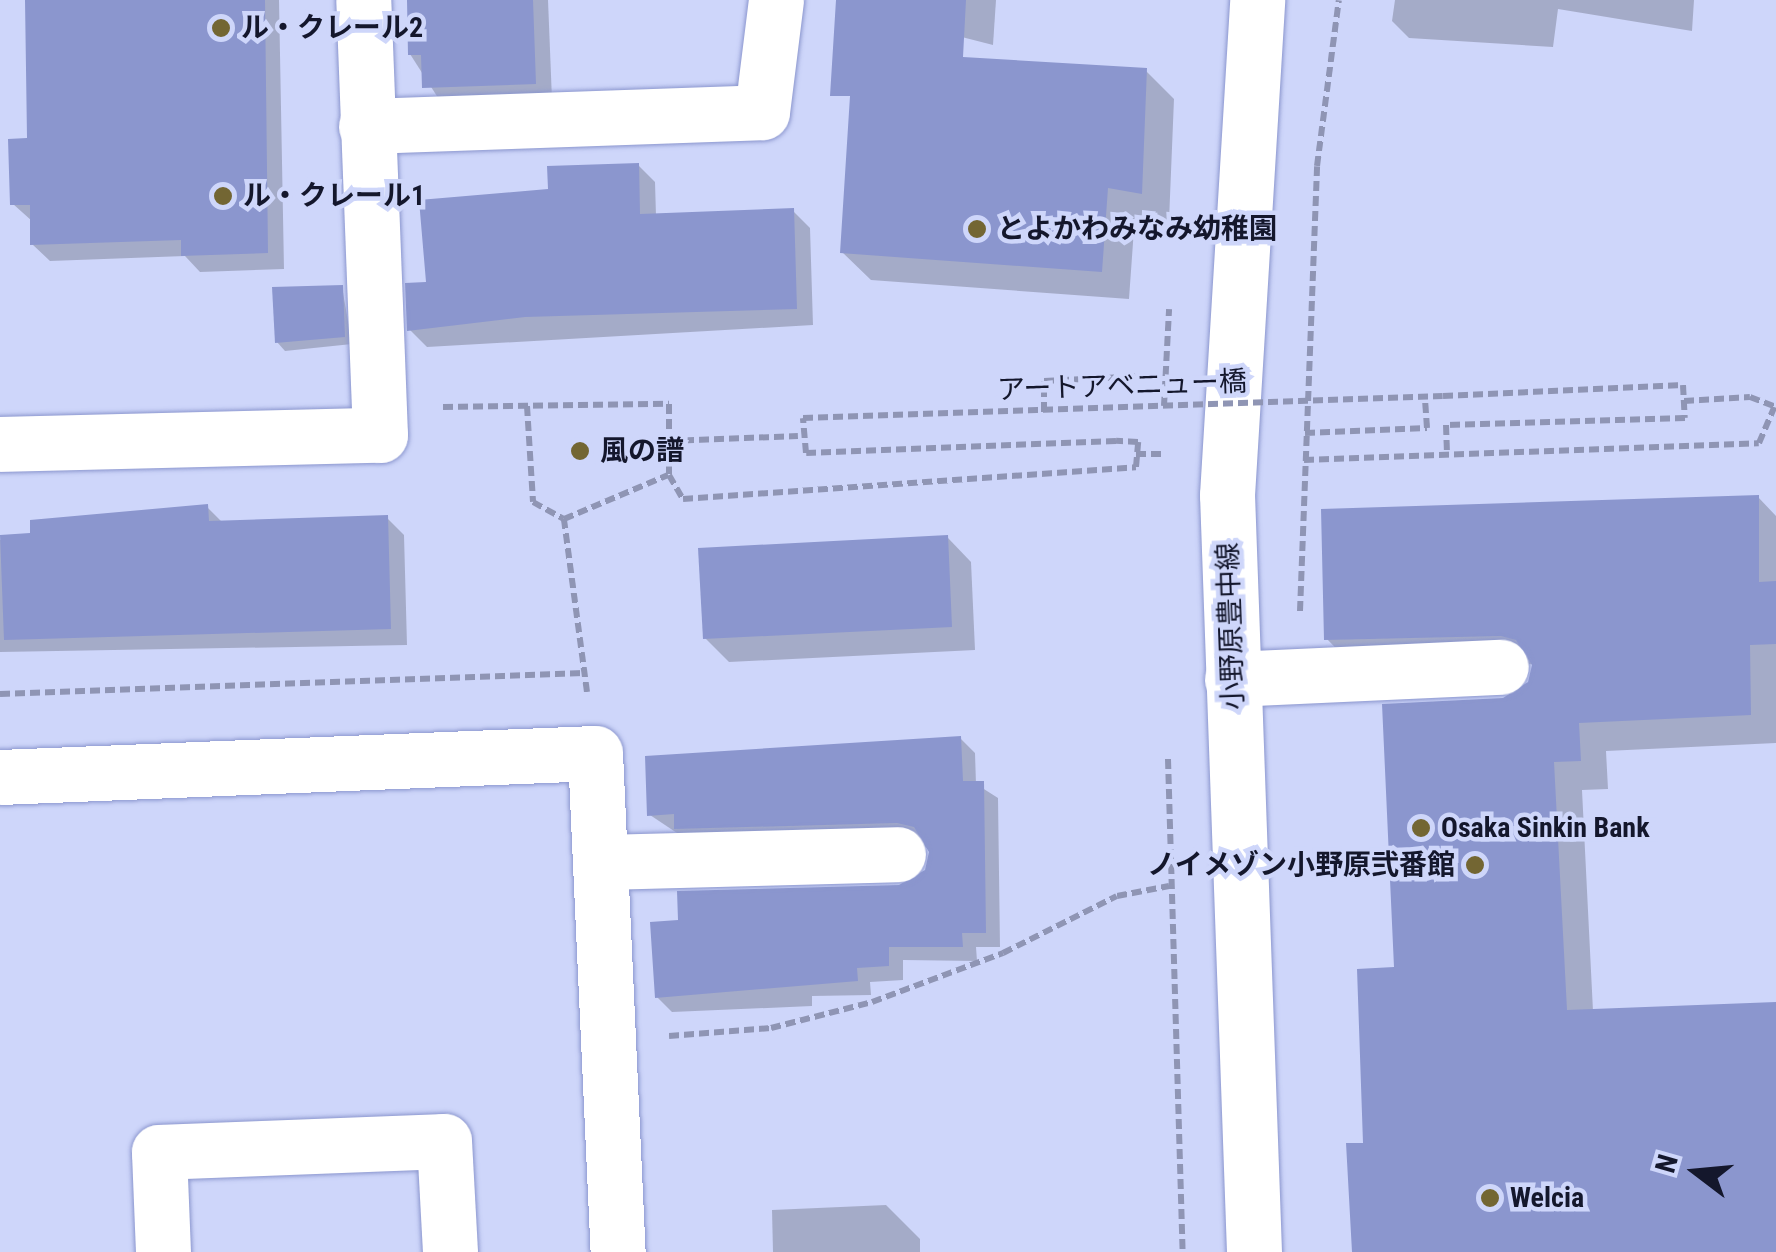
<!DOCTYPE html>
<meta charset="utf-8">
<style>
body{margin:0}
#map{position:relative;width:1776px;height:1252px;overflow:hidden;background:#ced6fa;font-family:"Roboto Condensed","Noto Sans JP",sans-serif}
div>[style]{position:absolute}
.shadow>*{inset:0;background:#0003}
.building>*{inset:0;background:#8b96ce}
.path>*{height:6px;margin-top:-3px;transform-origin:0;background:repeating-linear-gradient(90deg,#8f95b4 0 10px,transparent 0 15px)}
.roads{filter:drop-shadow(0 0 2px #8b96ce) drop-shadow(0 0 2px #8b96ce)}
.street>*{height:55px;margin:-27.5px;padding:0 27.5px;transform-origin:27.5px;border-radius:27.5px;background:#fff}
.secondary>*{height:55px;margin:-27.5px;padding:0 27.5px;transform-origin:27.5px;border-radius:27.5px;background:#fff}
.path-bridge>*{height:6px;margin-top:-3px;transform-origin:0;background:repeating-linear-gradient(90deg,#8f95b4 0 10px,transparent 0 15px)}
.dots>*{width:28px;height:28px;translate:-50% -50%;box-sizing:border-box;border:5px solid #ced6fa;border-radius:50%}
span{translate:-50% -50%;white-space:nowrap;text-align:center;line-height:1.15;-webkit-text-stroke:9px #ced6fa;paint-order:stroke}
.poi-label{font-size:28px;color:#14172c;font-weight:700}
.left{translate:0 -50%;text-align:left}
.right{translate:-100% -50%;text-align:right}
.street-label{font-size:28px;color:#14172c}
.north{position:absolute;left:1646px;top:1122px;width:100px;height:100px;-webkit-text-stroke:8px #ced6fa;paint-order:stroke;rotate:286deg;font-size:28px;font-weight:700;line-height:40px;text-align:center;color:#14172c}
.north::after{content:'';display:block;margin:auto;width:35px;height:45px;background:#14172c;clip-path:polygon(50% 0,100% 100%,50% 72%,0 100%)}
</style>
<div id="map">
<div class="shadow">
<i style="clip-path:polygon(27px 0,279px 0,284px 269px,200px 272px,185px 256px,50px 261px,32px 244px,32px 221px,13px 204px,30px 141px)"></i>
<i style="clip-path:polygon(409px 0,548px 0,552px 100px,442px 104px,410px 54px)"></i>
<i style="clip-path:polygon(855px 0,996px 0,993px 45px,868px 13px)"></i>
<i style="clip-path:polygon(1395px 0,1694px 0,1692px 31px,1558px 9px,1553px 47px,1409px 38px,1392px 21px)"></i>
<i style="clip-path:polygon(1146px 71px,1174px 99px,1169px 221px,1135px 215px,1129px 299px,871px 280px,842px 252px)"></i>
<i style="clip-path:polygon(638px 165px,655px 182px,656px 216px,793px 211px,810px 228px,813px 325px,427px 347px,410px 330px,428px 285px,550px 192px)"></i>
<i style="clip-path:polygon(342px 287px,352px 344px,285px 351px,277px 342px)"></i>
<i style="clip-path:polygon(1758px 497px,1776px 516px,1776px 743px,1606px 751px,1608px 789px,1582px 790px,1593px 1011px,1776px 1005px,1776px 1252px,1355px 1252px,1397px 970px,1504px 701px,1530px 684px,1535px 664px,1355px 668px,1327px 639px)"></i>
<i style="clip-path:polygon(207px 507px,223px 523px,387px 518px,404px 535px,407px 645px,0 652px,0 540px)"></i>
<i style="clip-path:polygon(948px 538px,971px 562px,975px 650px,729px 662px,705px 638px)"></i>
<i style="clip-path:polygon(960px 738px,975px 753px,976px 784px,998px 798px,1000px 947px,976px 947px,977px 961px,903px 960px,903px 980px,870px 982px,871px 995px,812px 996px,812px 1006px,672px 1012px,657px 997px,681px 923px,900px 888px,927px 871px,932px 852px,914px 837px,692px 843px,650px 815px)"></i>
<i style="clip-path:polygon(886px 1205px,920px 1239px,920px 1252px,773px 1252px,772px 1210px)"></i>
</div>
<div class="building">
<i style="clip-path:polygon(25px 0,265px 0,268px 253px,181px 256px,181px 240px,30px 245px,30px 205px,10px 205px,8px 139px,27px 138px)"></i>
<i style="clip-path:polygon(407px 0,533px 0,536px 84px,422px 88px,421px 55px,408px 55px)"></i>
<i style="clip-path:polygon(836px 0,966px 0,963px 57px,1147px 68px,1142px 194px,1108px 188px,1102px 272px,840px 253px,850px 96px,830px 96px)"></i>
<i style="clip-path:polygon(639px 163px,640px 214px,794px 208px,797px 309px,525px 317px,407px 331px,405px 283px,426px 282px,419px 200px,548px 189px,547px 166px)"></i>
<i style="clip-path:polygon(343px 285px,345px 337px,275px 343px,272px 287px)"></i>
<i style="clip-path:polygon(1759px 495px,1759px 582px,1776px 581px,1776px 644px,1750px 645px,1751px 715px,1579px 723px,1581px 761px,1554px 762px,1567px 1010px,1776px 1002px,1776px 1252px,1352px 1252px,1346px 1143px,1363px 1143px,1357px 969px,1394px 967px,1382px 704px,1503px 698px,1528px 682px,1532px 665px,1516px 640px,1501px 636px,1324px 640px,1321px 509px)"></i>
<i style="clip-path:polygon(208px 504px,209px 521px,388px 515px,391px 629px,4px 640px,0 535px,30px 533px,30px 520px)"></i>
<i style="clip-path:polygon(948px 535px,952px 627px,703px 639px,698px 548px)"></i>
<i style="clip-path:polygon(961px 736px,963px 781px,984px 781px,986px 933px,962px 933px,963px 947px,889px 947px,889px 966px,857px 968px,858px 981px,655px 998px,650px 922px,678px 920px,677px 891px,899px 885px,925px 870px,929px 852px,914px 827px,897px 823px,674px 829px,674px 814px,647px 816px,645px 756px)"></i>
</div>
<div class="path">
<i style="left:1443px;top:396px;width:240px;rotate:-2.6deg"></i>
<i style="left:1683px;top:385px;width:33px;rotate:87deg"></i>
<i style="left:1685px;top:418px;width:239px;rotate:178.3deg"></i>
<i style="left:1446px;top:425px;width:30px;rotate:88deg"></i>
<i style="left:1684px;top:401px;width:66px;rotate:-3.5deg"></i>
<i style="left:1750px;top:397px;width:28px;rotate:21deg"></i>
<i style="left:527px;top:406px;width:96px;rotate:86.4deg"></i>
<i style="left:533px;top:502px;width:35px;rotate:29deg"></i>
<i style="left:1164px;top:406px;width:97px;rotate:-87deg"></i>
<i style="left:443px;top:407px;width:226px;rotate:-0.8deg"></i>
<i style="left:669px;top:404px;width:71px;rotate:90deg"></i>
<i style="left:669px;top:475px;width:28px;rotate:60deg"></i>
<i style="left:683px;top:499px;width:454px;rotate:-4deg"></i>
<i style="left:1136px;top:467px;width:25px;rotate:-85deg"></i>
<i style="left:1138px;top:442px;width:22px;rotate:-177deg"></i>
<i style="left:1116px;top:441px;width:310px;rotate:177.8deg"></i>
<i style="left:806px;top:453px;width:35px;rotate:-95deg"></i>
<i style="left:1044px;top:412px;width:31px;rotate:-90deg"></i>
<i style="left:1044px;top:381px;width:120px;rotate:-2.9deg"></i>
<i style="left:1305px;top:433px;width:122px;rotate:-2.3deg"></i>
<i style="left:1427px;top:428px;width:30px;rotate:-94deg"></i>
<i style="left:669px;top:441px;width:129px;rotate:-2.2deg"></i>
<i style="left:1136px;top:454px;width:28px"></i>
<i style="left:1304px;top:460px;width:455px;rotate:-2.1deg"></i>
<i style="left:1759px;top:443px;width:39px;rotate:-67deg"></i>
<i style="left:1300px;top:611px;width:445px;rotate:-87.8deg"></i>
<i style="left:1317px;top:166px;width:167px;rotate:-82.5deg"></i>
<i style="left:587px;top:692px;width:175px;rotate:-97.6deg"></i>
<i style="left:564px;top:519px;width:113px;rotate:-22.9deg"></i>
<i style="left:0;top:694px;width:584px;rotate:-2.06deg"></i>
<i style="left:1168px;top:759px;width:493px;rotate:88.3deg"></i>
<i style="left:669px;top:1036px;width:102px;rotate:-4.5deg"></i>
<i style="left:771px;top:1028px;width:104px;rotate:-14.4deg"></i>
<i style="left:872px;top:1002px;width:140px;rotate:-20.5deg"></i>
<i style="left:1003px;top:953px;width:127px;rotate:-26.6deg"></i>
<i style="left:1117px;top:896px;width:53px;rotate:-10.9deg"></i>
</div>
<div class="roads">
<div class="street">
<i style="left:366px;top:126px;width:396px;rotate:-2deg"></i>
<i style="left:762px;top:112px;width:113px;rotate:-82.9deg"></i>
<i style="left:0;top:444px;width:380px;rotate:-1.4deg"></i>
<i style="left:380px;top:435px;width:435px;rotate:-92.2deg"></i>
<i style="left:1232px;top:679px;width:269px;rotate:-2.6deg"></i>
<i style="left:0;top:777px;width:595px;rotate:-2.31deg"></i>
<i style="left:595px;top:753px;width:500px;rotate:87.4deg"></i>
<i style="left:602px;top:862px;width:296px;rotate:-1.5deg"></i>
<i style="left:163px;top:1252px;width:100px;rotate:-92.3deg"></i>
<i style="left:159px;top:1152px;width:285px;rotate:-2.2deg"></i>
<i style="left:444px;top:1141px;width:111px;rotate:86.9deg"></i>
</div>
<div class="secondary">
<i style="left:1254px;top:1252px;width:757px;rotate:-92.04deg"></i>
<i style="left:1227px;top:495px;width:496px;rotate:-86.5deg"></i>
</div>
</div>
<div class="path-bridge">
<i style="left:803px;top:418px;width:640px;rotate:-1.97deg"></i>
</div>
<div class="dots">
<i style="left:221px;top:28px;background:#736633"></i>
<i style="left:223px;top:196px;background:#736633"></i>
<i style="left:977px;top:229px;background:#736633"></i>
<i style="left:580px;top:451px;background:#736633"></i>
<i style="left:1421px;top:828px;background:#736633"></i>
<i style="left:1475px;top:865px;background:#736633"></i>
<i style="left:1490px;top:1198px;background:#736633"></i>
</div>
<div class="poi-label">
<span class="left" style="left:241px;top:28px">ル・クレール2</span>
<span class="left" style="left:243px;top:196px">ル・クレール1</span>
<span class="left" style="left:997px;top:229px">とよかわみなみ幼稚園</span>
<span class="left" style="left:600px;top:451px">風の譜</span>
<span class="left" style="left:1441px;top:828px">Osaka Sinkin Bank</span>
<span class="right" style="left:1455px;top:865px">ノイメゾン小野原弐番館</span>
<span class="left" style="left:1510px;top:1198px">Welcia</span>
</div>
<div class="street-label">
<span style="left:1122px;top:386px;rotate:-2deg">アートアベニュー橋</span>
<span style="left:1231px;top:626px;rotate:-92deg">小野原豊中線</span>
</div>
<div class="north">N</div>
</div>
